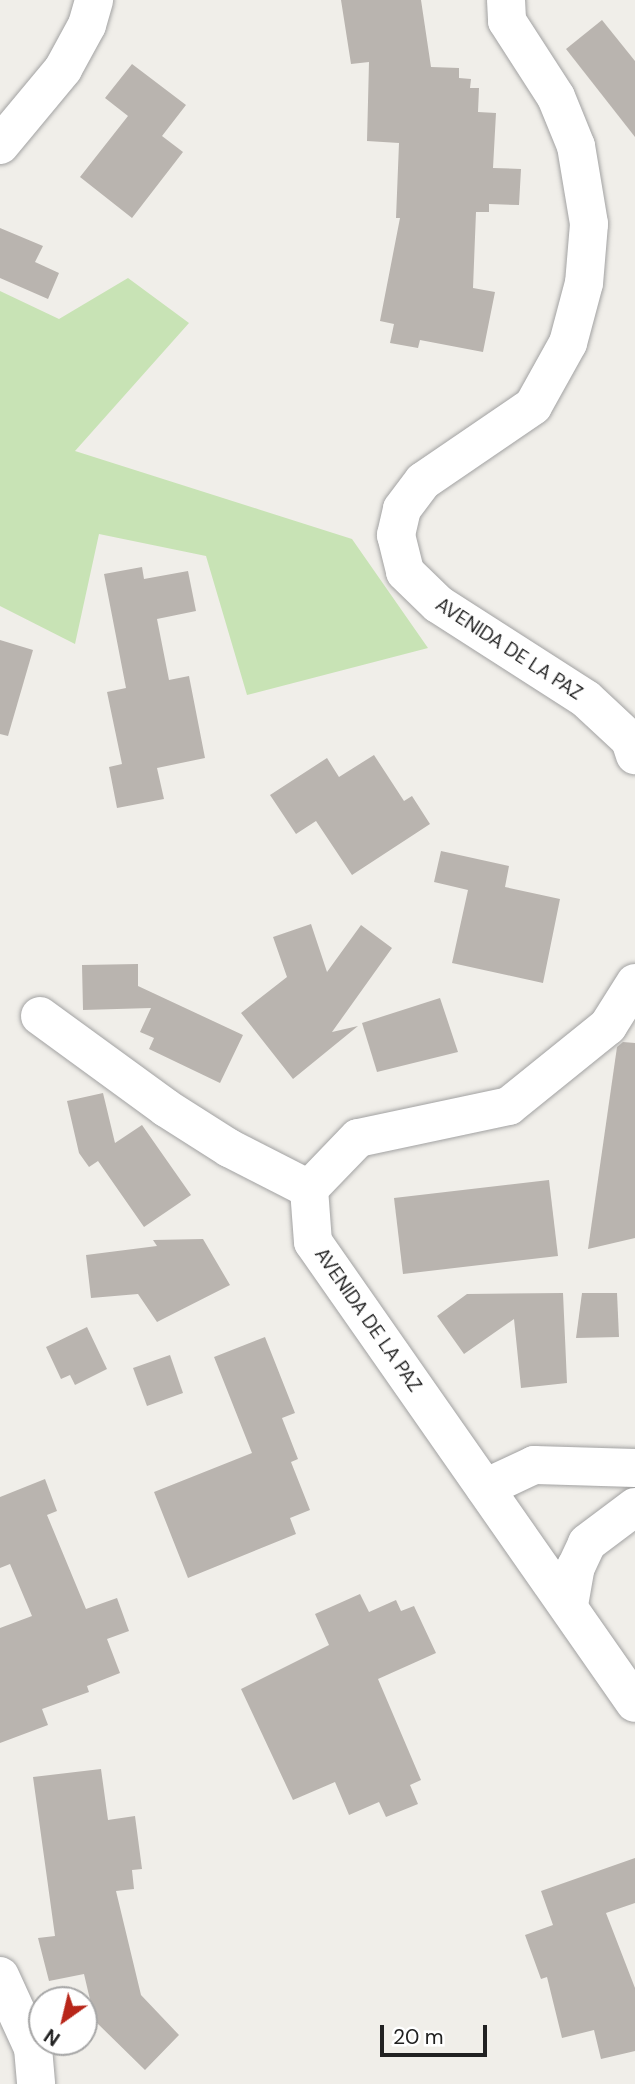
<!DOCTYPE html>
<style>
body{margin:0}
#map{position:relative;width:635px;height:2084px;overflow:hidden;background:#f0eee9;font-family:"DM Sans",sans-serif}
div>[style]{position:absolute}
.grass>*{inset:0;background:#c8e3b5}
.building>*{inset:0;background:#b9b4af}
.roads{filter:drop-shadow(0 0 2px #a2a2a2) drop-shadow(0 0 2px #a2a2a2)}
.minor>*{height:38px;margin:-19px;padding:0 19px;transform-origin:19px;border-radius:19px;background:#fff}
span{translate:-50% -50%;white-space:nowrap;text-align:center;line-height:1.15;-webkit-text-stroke:5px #fff;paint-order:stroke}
.street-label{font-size:19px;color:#212121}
.north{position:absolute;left:28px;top:1986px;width:70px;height:70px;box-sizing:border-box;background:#fff;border:2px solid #a6a6a6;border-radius:50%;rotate:214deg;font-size:19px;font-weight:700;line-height:28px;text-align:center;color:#212121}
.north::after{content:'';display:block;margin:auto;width:24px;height:32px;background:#b82619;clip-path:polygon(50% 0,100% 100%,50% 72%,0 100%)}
.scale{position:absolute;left:380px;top:2025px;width:107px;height:32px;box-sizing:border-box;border:4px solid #212121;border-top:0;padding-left:9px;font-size:21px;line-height:24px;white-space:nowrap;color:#212121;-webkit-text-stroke:5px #fff;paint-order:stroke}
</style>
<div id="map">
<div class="grass">
<i style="clip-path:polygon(128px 278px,189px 323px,75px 451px,352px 539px,428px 648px,247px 695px,206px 556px,99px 534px,75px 644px,0 606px,0 291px,59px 319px)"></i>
</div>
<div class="building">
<i style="clip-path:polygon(341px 0,421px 0,431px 67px,459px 68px,459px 78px,471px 79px,470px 88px,479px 88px,478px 112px,496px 113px,493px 168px,521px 169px,519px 205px,489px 204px,489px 212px,476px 212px,473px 288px,495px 292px,483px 352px,420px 340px,418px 348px,390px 343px,394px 324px,380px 321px,400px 218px,396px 218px,399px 143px,367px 141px,369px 62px,351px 64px)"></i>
<i style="clip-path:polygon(602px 20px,635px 61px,635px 137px,566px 49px)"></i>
<i style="clip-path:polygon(132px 64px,186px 105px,162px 136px,183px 152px,132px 218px,80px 177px,128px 116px,105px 98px)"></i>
<i style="clip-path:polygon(0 228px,43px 246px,35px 262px,59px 273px,48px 299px,0 278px)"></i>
<i style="clip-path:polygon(142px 567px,144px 579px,188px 571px,196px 611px,157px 619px,169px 680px,189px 676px,205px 758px,157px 768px,164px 799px,117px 808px,109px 767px,122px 764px,107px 692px,126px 688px,104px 574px)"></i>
<i style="clip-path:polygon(0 640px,33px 650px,8px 736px,0 734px)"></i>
<i style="clip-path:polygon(374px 755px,404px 801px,412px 796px,430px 824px,352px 875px,316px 821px,296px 834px,270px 795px,327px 758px,339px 777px)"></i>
<i style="clip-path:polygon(441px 851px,509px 866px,505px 887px,560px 899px,543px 983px,452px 963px,468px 890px,434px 882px)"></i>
<i style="clip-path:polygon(311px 924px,327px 972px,361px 925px,392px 948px,332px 1032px,358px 1026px,293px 1079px,241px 1013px,287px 977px,273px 937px)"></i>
<i style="clip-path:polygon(138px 964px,138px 986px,243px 1035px,220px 1083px,149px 1049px,154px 1038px,140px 1032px,151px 1008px,83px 1010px,82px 965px)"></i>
<i style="clip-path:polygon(440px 998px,458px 1052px,377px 1072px,362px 1023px)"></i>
<i style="clip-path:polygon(623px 1042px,635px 1043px,635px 1238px,588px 1249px,617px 1047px)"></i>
<i style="clip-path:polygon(103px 1093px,115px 1143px,142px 1125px,191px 1195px,144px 1227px,98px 1161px,89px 1167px,79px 1153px,67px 1101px)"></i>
<i style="clip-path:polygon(549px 1180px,558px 1256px,403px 1274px,394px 1198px)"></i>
<i style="clip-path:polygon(203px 1239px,230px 1285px,157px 1322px,138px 1294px,91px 1298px,86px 1255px,157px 1246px,153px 1240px)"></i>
<i style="clip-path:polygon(563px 1293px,567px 1383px,521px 1388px,514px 1319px,464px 1354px,437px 1316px,467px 1294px)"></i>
<i style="clip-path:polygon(582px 1293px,617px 1293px,619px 1337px,576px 1338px)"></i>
<i style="clip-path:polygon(87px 1327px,107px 1369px,75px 1385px,70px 1375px,61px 1379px,46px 1347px)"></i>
<i style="clip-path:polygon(265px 1337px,295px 1413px,282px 1418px,298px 1459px,291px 1462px,310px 1510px,290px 1518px,296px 1534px,188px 1578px,154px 1492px,252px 1453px,214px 1357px)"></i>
<i style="clip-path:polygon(170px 1355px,183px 1393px,147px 1406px,133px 1368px)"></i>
<i style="clip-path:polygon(45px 1479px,57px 1511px,47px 1515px,86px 1609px,117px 1598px,129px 1631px,107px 1639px,120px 1673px,87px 1686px,89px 1692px,42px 1709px,48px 1725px,0 1743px,0 1628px,32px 1616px,10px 1564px,0 1568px,0 1497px)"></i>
<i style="clip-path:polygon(360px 1594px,369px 1612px,396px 1600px,401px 1611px,414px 1606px,436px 1653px,378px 1679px,421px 1780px,410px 1785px,418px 1804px,386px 1817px,379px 1802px,349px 1815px,335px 1782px,293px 1800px,241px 1689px,329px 1645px,315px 1614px)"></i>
<i style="clip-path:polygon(101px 1769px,108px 1820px,135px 1816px,142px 1869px,132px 1870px,134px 1889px,116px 1891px,141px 1995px,179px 2035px,145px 2070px,95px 2021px,84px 1974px,49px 1981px,38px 1938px,55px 1936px,33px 1777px)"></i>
<i style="clip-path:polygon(635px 1858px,635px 1903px,606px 1913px,635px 1988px,635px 2051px,601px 2059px,594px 2030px,562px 2038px,547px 1977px,541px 1979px,525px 1935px,553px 1925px,541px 1891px)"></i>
</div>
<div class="roads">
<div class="minor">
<i style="left:506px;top:0;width:21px;rotate:87deg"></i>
<i style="left:507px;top:21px;width:90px;rotate:57.2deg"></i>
<i style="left:556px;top:97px;width:53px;rotate:67.8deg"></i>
<i style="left:576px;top:146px;width:79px;rotate:80.5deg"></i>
<i style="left:589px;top:224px;width:59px;rotate:94.8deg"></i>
<i style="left:584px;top:283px;width:62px;rotate:104.9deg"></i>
<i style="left:568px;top:343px;width:72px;rotate:119.1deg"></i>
<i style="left:533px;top:406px;width:133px;rotate:145.7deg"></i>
<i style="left:423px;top:481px;width:35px;rotate:127deg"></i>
<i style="left:402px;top:509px;width:27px;rotate:103deg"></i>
<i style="left:396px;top:535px;width:38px;rotate:76deg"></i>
<i style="left:405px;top:572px;width:46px;rotate:44.1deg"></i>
<i style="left:438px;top:604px;width:176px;rotate:32.7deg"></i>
<i style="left:586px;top:699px;width:60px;rotate:43deg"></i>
<i style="left:630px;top:740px;width:16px;rotate:72deg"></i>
<i style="left:0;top:145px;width:99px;rotate:-50.3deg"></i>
<i style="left:63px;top:69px;width:50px;rotate:-61.4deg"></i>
<i style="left:87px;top:25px;width:26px;rotate:-74deg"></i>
<i style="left:635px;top:983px;width:51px;rotate:122.1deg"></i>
<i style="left:608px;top:1026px;width:127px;rotate:141.1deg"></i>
<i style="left:509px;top:1106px;width:154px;rotate:168deg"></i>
<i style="left:358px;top:1138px;width:71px;rotate:133.9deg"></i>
<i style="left:309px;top:1189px;width:53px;rotate:85.7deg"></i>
<i style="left:313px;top:1242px;width:562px;rotate:55.07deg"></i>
<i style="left:40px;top:1016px;width:156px;rotate:36.1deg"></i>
<i style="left:166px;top:1108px;width:75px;rotate:32.4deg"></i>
<i style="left:229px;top:1148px;width:90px;rotate:27.1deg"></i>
<i style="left:485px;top:1488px;width:54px;rotate:-25.1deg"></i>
<i style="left:534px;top:1465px;width:101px;rotate:1.7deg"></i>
<i style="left:569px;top:1605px;width:39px;rotate:-80deg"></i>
<i style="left:576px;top:1567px;width:26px;rotate:-65deg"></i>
<i style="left:587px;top:1543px;width:60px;rotate:-36.9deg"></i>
<i style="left:0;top:1976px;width:79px;rotate:65.4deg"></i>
<i style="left:33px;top:2048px;width:36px;rotate:85deg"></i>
</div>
</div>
<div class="street-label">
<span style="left:509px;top:649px;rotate:33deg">AVENIDA DE LA PAZ</span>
<span style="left:368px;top:1320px;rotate:55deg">AVENIDA DE LA PAZ</span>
</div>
<div class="north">N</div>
<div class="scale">20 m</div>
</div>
